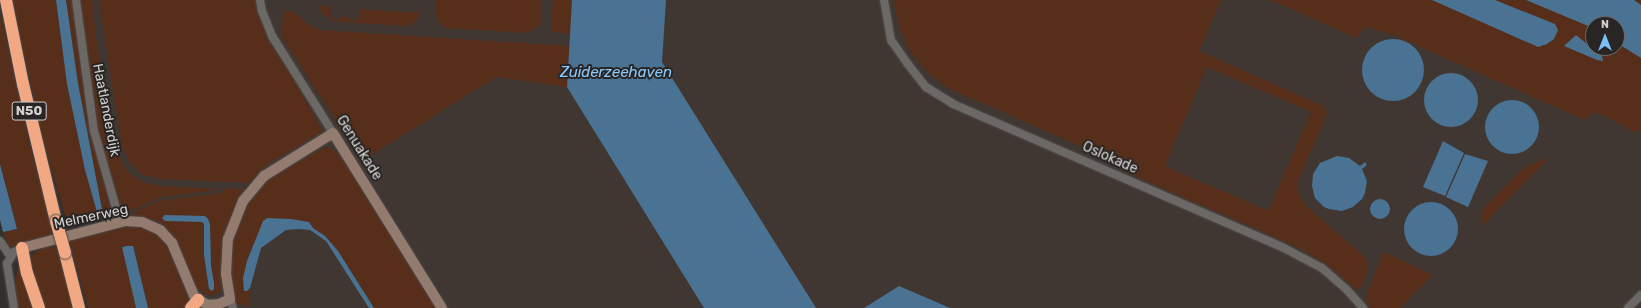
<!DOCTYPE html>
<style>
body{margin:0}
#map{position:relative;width:1641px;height:308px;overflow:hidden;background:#322f2e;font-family:Rubik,sans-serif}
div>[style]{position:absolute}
.built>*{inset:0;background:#403732}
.green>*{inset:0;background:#572e1a}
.water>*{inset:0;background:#4a7293}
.round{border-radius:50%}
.roads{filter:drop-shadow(0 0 1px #4e4b4a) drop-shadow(0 0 1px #4e4b4a)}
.street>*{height:8px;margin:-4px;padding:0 4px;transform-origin:4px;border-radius:4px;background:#6c6866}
.secondary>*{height:10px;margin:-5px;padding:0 5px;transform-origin:5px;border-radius:5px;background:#947b6f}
.highway>*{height:12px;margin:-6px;padding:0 6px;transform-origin:6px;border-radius:6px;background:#f3a884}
.bridges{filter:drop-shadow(0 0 1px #4e4b4a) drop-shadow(0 0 1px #4e4b4a)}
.highway-bridge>*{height:12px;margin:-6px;padding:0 6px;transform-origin:6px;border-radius:6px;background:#f3a884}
span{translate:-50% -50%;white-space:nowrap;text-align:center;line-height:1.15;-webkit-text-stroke:4px #282524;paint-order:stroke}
.shield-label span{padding:1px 3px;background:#282524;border:1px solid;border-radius:3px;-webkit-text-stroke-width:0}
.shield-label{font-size:13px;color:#d3d1d0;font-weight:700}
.street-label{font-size:14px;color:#d3d1d0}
.water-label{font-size:15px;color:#8acafe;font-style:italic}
.north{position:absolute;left:1585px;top:16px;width:40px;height:40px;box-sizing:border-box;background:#282524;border:1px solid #6c6a69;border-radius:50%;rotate:0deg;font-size:11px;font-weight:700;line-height:16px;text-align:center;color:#d3d1d0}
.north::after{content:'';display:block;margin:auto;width:14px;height:18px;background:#79bff8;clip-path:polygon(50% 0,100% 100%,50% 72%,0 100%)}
</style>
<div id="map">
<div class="built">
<i style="clip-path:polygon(87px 0,1384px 0,1641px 107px,1641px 308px,143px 308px,132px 265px,129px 201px,105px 135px)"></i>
</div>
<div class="green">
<i style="clip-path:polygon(12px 0,56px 0,66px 73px,85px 170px,97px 212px,102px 209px,78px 83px,66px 0,72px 0,82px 72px,110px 196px,112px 210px,110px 216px,68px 226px,44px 143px)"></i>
<i style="clip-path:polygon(80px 0,92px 0,97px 46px,115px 143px,124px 167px,130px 174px,145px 183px,161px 186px,222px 189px,158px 198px,136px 209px,124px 213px,121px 211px,103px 155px,87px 67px)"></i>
<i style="clip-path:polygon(99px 0,255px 0,270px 44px,286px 66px,323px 131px,268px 164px,249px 183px,160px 179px,143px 175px,129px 162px,121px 142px)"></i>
<i style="clip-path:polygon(436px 0,542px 0,541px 23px,534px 30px,524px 33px,447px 28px,440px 24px,436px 17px)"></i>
<i style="clip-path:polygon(553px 0,572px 0,570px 34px,551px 32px)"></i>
<i style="clip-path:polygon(evenodd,893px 0,1221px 0,1199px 51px,1324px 106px,1327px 113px,1297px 184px,1298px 191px,1305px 205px,1364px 256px,1368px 264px,1368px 270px,1363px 285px,1359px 289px,1354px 289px,1334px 270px,1304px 250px,1128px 173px,1130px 168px,948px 88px,928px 73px,910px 51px,900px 29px,893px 0,1207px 67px,1311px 112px,1268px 211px,1165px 166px,1207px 67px)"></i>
<i style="clip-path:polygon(evenodd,1270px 0,1641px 0,1641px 128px,1636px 133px,1605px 116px,1593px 112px,1584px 120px,1394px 35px,1367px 27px,1362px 30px,1356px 38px,1270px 0,1593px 24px,1617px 24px,1617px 48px,1593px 48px,1593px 24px)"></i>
<i style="clip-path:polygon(317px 6px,332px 7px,330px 10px,331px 17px,337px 20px,346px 15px,349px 20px,356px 21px,360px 16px,360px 9px,421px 13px,416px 21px,408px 26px,357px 23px,333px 21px,323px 14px)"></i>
<i style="clip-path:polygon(287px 10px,294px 12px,308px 24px,320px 30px,569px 46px,567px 87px,496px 77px,362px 161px,282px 37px,283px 13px)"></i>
<i style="clip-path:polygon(0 13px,30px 146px,53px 234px,10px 247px,3px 232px,17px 229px,0 164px)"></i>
<i style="clip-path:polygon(328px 147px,339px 153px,437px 308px,374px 308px,338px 251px,325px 236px,313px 228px,311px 224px,301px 220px,273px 218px,267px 218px,247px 291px,250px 288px,249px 306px,236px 304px,230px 268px,232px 244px,245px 209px,268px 180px,321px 149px)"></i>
<i style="clip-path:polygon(1550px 157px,1482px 226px,1482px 212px,1487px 204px,1525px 167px)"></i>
<i style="clip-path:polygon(evenodd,228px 188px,241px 189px,243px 192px,226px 227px,221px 275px,222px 287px,218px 294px,208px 295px,198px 289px,194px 285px,180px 246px,164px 225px,152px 219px,129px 215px,159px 201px,220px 193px,228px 188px,163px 216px,208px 219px,210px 224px,211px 266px,214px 283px,212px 290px,209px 289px,204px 255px,204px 224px,203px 222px,165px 221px,163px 216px)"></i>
<i style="clip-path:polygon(123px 226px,139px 226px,159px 234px,171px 249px,189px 302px,185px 308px,148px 308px,134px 246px,123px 247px,136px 308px,88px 308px,69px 240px)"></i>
<i style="clip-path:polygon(55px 243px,74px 308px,18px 308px,13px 288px,17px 272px,21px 265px,38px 250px)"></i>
<i style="clip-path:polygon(1384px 252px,1433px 275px,1400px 308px,1370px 308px,1366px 299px,1369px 287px)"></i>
</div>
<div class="water">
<i style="clip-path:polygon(56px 0,66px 0,78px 83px,102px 209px,97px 212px,85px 170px,67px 84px)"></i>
<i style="clip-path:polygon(572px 0,666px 0,662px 62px,816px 308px,704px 308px,567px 87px)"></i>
<i style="clip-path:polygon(1432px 0,1495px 0,1555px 24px,1558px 30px,1554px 39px,1547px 44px,1538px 47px)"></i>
<i style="clip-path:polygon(1526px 0,1634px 0,1641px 5px,1641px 58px,1617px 43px,1617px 24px,1593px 24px,1593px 28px)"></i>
<i style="clip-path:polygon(1576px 35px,1602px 56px,1603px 61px,1597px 60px,1564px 46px)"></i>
<i class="round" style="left:1362px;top:39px;width:62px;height:62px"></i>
<i class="round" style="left:1424px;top:73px;width:54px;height:54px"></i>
<i class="round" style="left:1485px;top:100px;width:54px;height:54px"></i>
<i style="clip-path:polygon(1443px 141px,1464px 153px,1445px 196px,1423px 187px)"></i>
<i style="clip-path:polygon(1465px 154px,1488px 161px,1468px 207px,1446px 197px)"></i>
<i style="clip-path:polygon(1337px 156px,1349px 158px,1360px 166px,1365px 162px,1367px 165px,1362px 169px,1367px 181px,1365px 193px,1362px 199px,1353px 207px,1342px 211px,1329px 209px,1324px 207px,1315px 198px,1312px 186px,1313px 174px,1320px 163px)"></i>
<i style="clip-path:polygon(0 164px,17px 229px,3px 232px,0 220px)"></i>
<i class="round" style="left:1370px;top:199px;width:20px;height:20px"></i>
<i class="round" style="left:1404px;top:202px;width:54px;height:54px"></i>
<i style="clip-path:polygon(165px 215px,205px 216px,208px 219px,210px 224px,211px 266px,214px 283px,214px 289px,212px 291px,209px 289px,204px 255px,204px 224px,202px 222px,165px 221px,162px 218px)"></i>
<i style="clip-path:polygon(267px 218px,291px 219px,309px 222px,313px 228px,325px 236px,338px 251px,374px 308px,369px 308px,326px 241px,310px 230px,299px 229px,286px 230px,261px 248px,250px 288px,247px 291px,244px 291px,243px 278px,247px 261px,263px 221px)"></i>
<i style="clip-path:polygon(127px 246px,133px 246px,148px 308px,136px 308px,122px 247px)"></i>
<i style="clip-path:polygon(899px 286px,950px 308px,864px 308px)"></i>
</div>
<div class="roads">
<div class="street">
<i style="left:76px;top:0;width:132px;rotate:82.2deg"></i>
<i style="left:94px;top:131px;width:95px;rotate:74.1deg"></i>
<i style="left:260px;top:0;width:11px;rotate:80deg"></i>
<i style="left:262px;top:11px;width:27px;rotate:68deg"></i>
<i style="left:272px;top:36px;width:115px;rotate:57.8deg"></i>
<i style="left:884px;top:0;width:41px;rotate:80.1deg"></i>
<i style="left:891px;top:40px;width:28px;rotate:55deg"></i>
<i style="left:907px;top:63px;width:31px;rotate:52deg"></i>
<i style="left:926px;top:87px;width:32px;rotate:32deg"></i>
<i style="left:953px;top:104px;width:359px;rotate:23.5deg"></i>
<i style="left:1282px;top:247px;width:45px;rotate:27.7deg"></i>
<i style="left:1322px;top:268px;width:33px;rotate:41deg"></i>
<i style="left:1347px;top:290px;width:24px;rotate:48deg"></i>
<i style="left:0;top:241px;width:18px;rotate:56deg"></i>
<i style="left:230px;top:299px;width:9px;rotate:72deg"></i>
<i style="left:14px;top:308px;width:45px;rotate:-99deg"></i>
<i style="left:7px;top:264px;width:14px;rotate:-60deg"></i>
<i style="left:14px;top:252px;width:9px;rotate:-27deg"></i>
<i style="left:1628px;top:308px;width:18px;rotate:-45deg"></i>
</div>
<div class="secondary">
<i style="left:22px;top:248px;width:106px;rotate:-14.7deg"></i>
<i style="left:125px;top:221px;width:17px;rotate:3deg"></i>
<i style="left:142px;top:222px;width:20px;rotate:24deg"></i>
<i style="left:160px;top:230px;width:18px;rotate:47deg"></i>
<i style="left:172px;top:243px;width:60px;rotate:67.3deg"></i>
<i style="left:195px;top:298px;width:15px;rotate:28deg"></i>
<i style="left:208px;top:305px;width:11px;rotate:-5deg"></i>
<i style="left:219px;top:304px;width:12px;rotate:-24deg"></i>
<i style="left:230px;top:299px;width:25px;rotate:-99deg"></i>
<i style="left:226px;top:274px;width:35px;rotate:-87deg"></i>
<i style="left:228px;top:239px;width:41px;rotate:-68.5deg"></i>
<i style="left:243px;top:201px;width:33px;rotate:-50deg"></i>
<i style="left:264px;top:176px;width:81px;rotate:-31.9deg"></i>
<i style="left:333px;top:133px;width:206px;rotate:58.1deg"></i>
</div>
<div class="highway">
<i style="left:6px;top:0;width:86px;rotate:78.6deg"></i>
<i style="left:23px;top:84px;width:141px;rotate:76.5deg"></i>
<i style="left:22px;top:248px;width:25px;rotate:79deg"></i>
<i style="left:27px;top:273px;width:37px;rotate:71deg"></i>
<i style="left:65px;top:253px;width:57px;rotate:75.7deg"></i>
<i style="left:191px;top:308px;width:11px;rotate:-49deg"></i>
</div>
</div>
<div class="bridges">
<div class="highway-bridge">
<i style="left:56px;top:221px;width:33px;rotate:74deg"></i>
</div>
</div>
<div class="shield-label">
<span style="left:29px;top:111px">N50</span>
</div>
<div class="street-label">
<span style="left:106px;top:110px;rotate:79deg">Haatlanderdijk</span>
<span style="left:359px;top:148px;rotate:58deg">Genuakade</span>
<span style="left:1110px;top:158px;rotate:24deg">Oslokade</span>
<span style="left:91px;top:217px;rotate:-12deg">Melmerweg</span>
</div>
<div class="water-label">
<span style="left:616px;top:73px">Zuiderzeehaven</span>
</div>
<div class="north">N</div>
</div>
